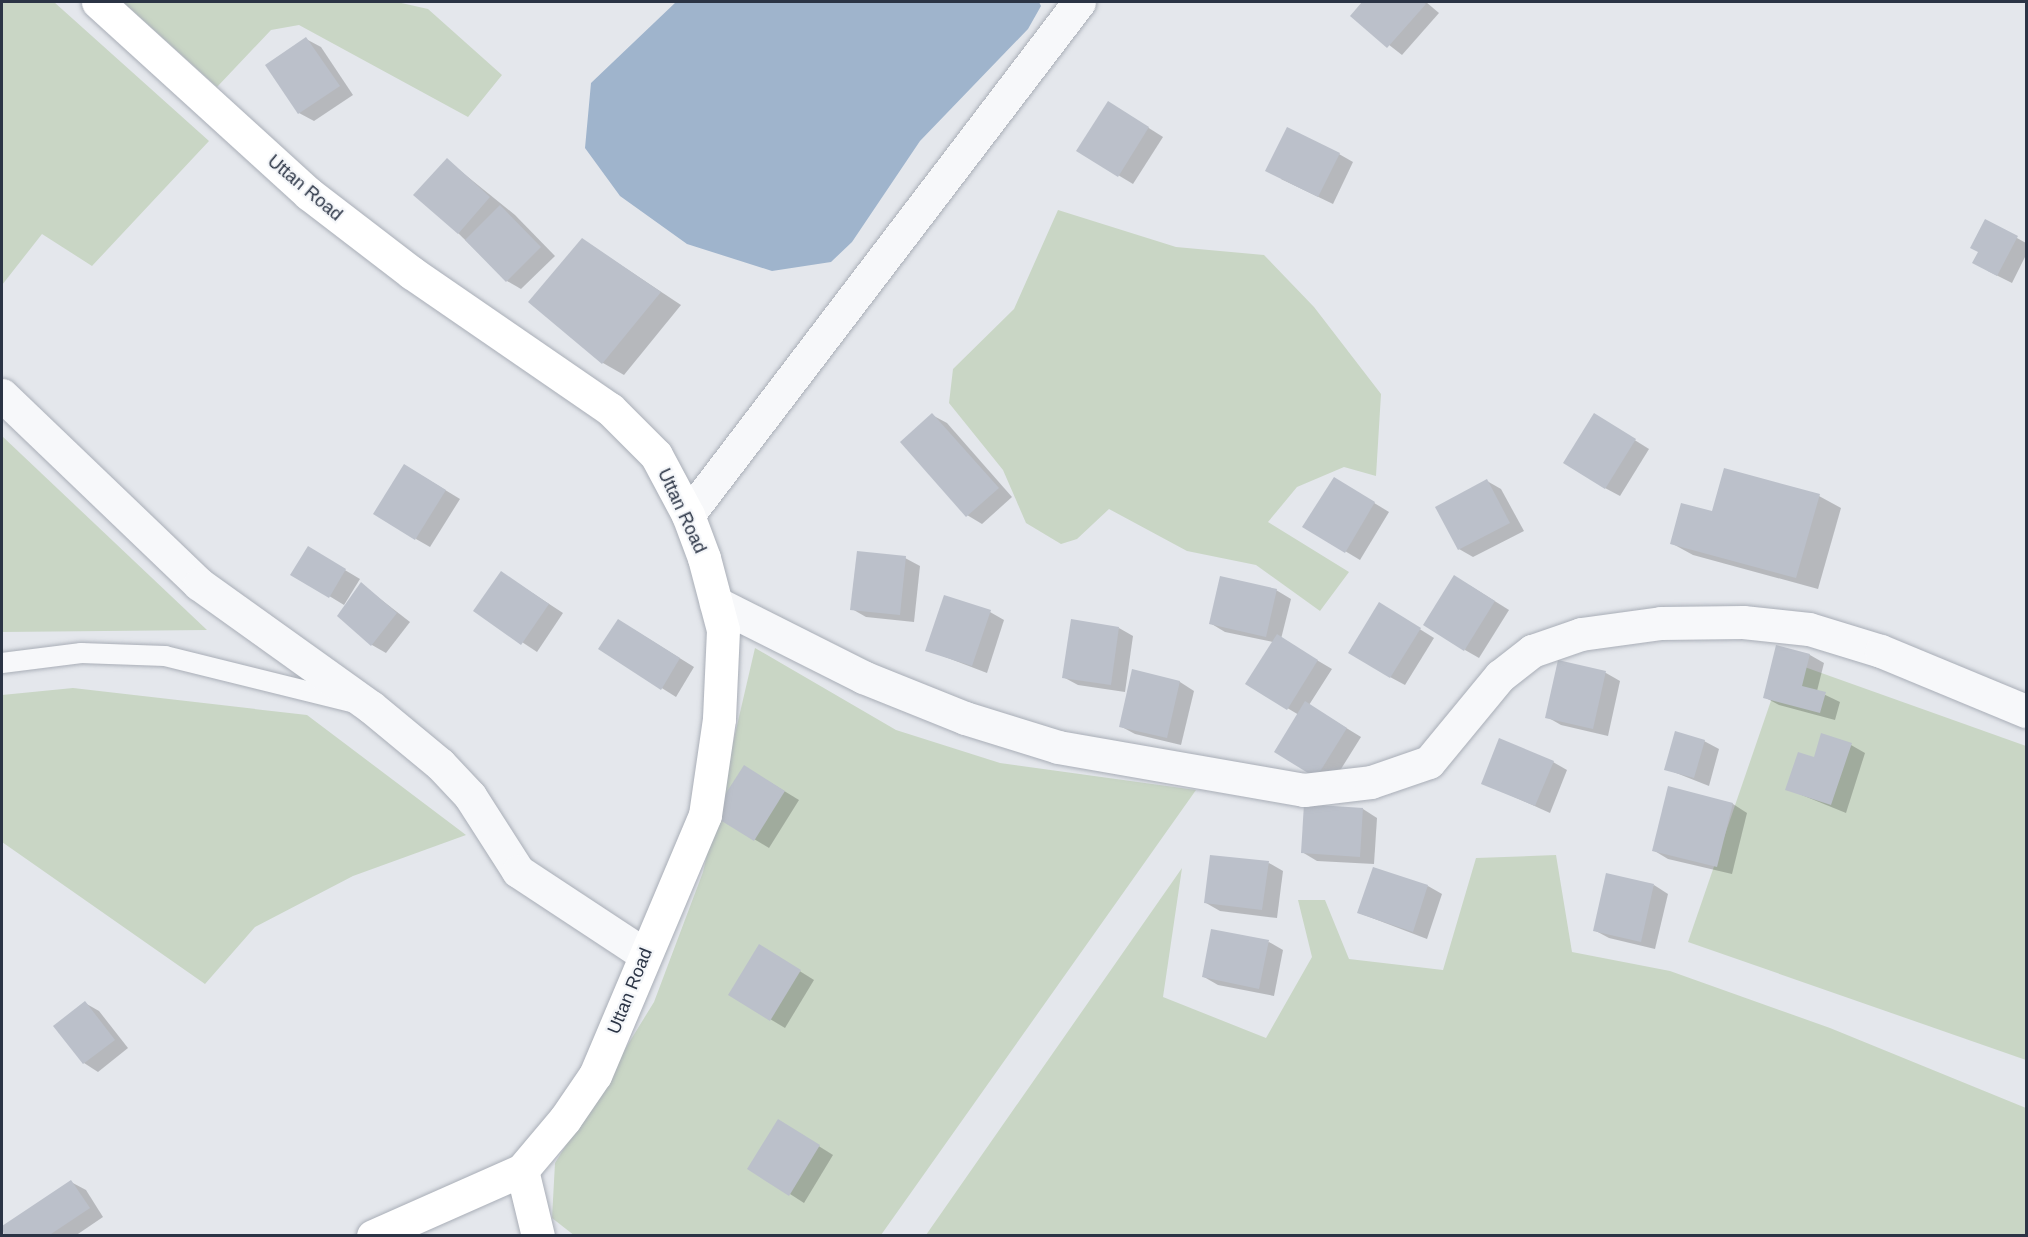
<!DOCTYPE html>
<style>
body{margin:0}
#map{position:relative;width:2028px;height:1237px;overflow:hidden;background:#e4e7ec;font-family:Helvetica,sans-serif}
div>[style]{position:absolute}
.green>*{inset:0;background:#c9d6c5}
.water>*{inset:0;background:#9fb4cc}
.shadow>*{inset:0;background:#0003}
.building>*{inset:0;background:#bbc0ca}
.roads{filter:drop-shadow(0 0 2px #a9aeb7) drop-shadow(0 0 2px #a9aeb7)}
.lane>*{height:20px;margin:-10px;padding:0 10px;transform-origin:10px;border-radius:10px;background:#f7f8fa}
.street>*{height:33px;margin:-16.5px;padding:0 16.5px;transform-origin:16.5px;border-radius:16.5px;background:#f7f8fa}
.secondary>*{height:33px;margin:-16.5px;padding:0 16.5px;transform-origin:16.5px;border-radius:16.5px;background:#fff}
span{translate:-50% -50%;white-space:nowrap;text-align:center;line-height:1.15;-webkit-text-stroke:4.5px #f4f6f9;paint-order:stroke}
.street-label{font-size:18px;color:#2b3445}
.frame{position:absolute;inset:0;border:3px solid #2b3445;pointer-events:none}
</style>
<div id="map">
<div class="green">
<i style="clip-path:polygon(2px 2px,54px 2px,209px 141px,92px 266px,42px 234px,2px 285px)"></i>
<i style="clip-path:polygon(123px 2px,397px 2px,428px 9px,502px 75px,468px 117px,299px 25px,271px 30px,217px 87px)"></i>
<i style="clip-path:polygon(1058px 210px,1176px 247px,1264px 255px,1314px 307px,1381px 394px,1376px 476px,1344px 467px,1297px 487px,1268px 522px,1349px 572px,1320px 611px,1256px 565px,1187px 551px,1109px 509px,1077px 539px,1061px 544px,1026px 523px,1003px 470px,949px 403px,953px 369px,1014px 309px)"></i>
<i style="clip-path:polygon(2px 436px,207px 630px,2px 632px)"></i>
<i style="clip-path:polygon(755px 648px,896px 730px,1000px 763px,1196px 790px,881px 1235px,575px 1236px,552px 1218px,555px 1163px,654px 1002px,703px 872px)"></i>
<i style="clip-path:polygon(1785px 660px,2026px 746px,2026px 1060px,1688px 942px)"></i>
<i style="clip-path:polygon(73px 688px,307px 715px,466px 835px,353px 876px,255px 927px,205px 984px,2px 842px,2px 695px)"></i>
<i style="clip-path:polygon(1556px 855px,1572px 952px,1670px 971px,1830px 1028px,2026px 1108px,2026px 1235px,926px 1235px,1182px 868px,1163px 997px,1266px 1038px,1312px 957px,1298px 900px,1325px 900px,1349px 959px,1443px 970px,1476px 858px)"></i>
</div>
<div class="water">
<i style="clip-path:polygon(676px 2px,1039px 2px,1041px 6px,1028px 29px,920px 141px,852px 242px,831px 262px,772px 271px,687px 244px,620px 196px,585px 148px,591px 83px)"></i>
</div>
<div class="shadow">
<i style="clip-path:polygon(1364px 2px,1426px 2px,1439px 13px,1402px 55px,1352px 16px)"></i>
<i style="clip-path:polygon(306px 39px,321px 47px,353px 95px,314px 121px,299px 113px)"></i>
<i style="clip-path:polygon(1122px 111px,1163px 137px,1133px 184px,1078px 151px)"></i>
<i style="clip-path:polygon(1339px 154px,1353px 162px,1333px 204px,1281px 179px)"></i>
<i style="clip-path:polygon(447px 160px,515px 215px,555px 256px,521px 289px,507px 281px,458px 233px)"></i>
<i style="clip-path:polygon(1986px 221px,2026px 243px,2026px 255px,2012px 283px,1988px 271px)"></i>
<i style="clip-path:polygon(583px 240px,681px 305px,624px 375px,603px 363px)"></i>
<i style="clip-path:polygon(932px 415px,947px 423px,1012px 497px,982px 524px,967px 515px)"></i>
<i style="clip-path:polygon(1609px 424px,1649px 449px,1620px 496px,1605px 488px)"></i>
<i style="clip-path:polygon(419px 474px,460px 499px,430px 547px,416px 539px)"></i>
<i style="clip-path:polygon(1487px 481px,1501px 489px,1524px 531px,1473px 557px,1459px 549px)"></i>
<i style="clip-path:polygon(1348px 487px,1389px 512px,1360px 560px,1345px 551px)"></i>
<i style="clip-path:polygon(1819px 496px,1841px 508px,1818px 589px,1693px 555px,1671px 543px)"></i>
<i style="clip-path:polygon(308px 548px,360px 579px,344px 605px,293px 574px)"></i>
<i style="clip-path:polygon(905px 558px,920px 566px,914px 622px,866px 617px,852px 609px)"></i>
<i style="clip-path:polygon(502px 573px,563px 613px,537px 652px,475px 611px)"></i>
<i style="clip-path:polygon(361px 584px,410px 622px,386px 653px,372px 645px)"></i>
<i style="clip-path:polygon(1469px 585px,1509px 610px,1479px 658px,1465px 650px)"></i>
<i style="clip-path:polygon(1276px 590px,1291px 599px,1281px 639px,1332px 669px,1309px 705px,1361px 737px,1331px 785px,1317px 777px,1299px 715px,1247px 684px,1273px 642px,1225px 632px,1210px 623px)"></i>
<i style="clip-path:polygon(990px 612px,1004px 620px,987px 673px,927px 650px)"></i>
<i style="clip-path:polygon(1394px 613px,1434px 638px,1405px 685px,1390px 677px)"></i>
<i style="clip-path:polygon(1119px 628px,1133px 636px,1125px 692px,1078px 685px,1063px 677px)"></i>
<i style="clip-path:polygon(633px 629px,694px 667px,676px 697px,600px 649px)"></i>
<i style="clip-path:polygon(1778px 647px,1810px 655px,1824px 663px,1817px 691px,1840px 702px,1835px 720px,1779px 705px,1764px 697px)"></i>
<i style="clip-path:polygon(1560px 662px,1606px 673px,1620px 681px,1608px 736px,1561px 725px,1547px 717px)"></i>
<i style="clip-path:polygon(1134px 671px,1180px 682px,1194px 691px,1181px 745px,1135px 734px,1120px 726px)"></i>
<i style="clip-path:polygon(1704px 741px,1719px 749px,1709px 786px,1666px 769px)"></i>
<i style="clip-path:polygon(1851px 745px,1865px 753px,1846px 813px,1787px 789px)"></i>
<i style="clip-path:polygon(1553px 762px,1567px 770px,1550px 813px,1483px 783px)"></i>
<i style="clip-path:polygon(758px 775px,799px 800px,769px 848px,714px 815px)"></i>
<i style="clip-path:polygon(1669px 788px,1733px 804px,1747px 813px,1732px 874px,1668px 859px,1653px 850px)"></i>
<i style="clip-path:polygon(1363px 809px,1377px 818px,1374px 864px,1317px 861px,1302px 852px)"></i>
<i style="clip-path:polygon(1269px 863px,1283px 871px,1277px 918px,1220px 911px,1206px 903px)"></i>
<i style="clip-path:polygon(1654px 885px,1668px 894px,1655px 949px,1609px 938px,1594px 930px)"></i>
<i style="clip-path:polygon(1428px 886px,1442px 894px,1427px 939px,1359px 913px)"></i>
<i style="clip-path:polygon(1269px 942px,1283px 950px,1274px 996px,1218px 985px,1204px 977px)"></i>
<i style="clip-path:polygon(774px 955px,814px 980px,785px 1028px,770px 1019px)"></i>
<i style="clip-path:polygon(85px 1003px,99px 1011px,128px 1048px,98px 1072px,84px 1063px,55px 1026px)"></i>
<i style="clip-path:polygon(793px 1130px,833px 1155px,804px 1203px,790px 1194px)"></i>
<i style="clip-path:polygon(71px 1182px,86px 1190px,103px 1217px,75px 1236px,6px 1236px,2px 1228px)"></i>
</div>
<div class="building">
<i style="clip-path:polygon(1362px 2px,1423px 2px,1426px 4px,1387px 48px,1350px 16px)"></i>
<i style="clip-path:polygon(306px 37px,340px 86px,298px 114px,265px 65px)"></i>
<i style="clip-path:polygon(1108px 101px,1149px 127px,1118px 177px,1076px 151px)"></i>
<i style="clip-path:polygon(1287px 127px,1340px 153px,1318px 197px,1265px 171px)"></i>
<i style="clip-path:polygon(447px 158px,490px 197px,458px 234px,413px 195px)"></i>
<i style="clip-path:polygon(500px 205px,541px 247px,506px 282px,465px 240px)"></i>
<i style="clip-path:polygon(1985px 219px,2018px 236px,1997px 276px,1972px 263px,1978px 252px,1970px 248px)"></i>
<i style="clip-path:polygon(582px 238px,661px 292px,602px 364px,528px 302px)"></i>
<i style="clip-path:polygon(932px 413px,999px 488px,966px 517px,900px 442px)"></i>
<i style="clip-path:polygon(1594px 413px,1636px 439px,1605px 489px,1563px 463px)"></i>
<i style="clip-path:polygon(404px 464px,446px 490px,415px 540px,373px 514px)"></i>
<i style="clip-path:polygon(1724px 468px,1820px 494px,1796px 578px,1670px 544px,1681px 503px,1712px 511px)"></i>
<i style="clip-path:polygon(1334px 477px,1375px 502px,1345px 553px,1302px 527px)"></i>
<i style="clip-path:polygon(1487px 479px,1510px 523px,1458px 550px,1435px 507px)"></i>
<i style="clip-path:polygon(308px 546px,346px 569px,329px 598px,290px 575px)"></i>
<i style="clip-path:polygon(857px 551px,906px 556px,900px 615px,850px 610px)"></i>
<i style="clip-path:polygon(501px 571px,549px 604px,521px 645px,473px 611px)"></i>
<i style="clip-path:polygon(1454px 575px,1495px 601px,1464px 651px,1423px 625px)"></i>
<i style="clip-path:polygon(1220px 576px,1277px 589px,1266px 637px,1209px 624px)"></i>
<i style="clip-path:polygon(361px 582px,397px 613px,371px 646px,337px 616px)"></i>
<i style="clip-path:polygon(944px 595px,991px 610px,972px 666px,925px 651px)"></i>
<i style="clip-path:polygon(1379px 602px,1421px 628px,1390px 678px,1348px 653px)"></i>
<i style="clip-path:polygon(618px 619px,680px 658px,661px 690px,598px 649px)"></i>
<i style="clip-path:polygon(1071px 619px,1119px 627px,1111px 685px,1062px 678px)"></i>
<i style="clip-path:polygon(1277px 634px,1318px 660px,1287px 710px,1245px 684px)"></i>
<i style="clip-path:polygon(1776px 645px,1810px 654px,1802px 686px,1826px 692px,1820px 713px,1763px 698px)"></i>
<i style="clip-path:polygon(1558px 660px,1606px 671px,1593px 729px,1545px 718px)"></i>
<i style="clip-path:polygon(1132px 669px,1180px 681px,1167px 738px,1119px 727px)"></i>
<i style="clip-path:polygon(1305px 701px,1347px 728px,1316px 778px,1274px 752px)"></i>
<i style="clip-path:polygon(1675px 731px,1705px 740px,1694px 778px,1664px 770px)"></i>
<i style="clip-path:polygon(1821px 733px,1852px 743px,1831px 805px,1785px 790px,1798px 752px,1814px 757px)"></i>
<i style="clip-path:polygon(1499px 738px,1554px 761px,1535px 806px,1481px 784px)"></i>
<i style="clip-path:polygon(744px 765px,785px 791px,754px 841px,712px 815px)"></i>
<i style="clip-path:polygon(1668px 786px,1733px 803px,1717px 867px,1652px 851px)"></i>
<i style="clip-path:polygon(1304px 804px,1363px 808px,1360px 857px,1301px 853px)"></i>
<i style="clip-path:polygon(1210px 855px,1269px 861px,1262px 910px,1204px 903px)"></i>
<i style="clip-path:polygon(1373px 867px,1428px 885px,1413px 932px,1357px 913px)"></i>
<i style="clip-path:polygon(1606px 873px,1654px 884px,1641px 942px,1593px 931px)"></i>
<i style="clip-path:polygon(1211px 929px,1269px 940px,1259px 989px,1202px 977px)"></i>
<i style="clip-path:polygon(759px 944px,801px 970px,770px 1021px,728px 995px)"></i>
<i style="clip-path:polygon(85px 1001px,115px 1040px,83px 1064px,53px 1026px)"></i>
<i style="clip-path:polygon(778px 1119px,820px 1145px,789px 1196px,747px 1169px)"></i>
<i style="clip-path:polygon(71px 1180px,90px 1208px,48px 1236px,4px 1236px,2px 1226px)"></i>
</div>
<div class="roads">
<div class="lane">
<i style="left:2px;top:663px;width:80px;rotate:-7.2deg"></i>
<i style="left:81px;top:653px;width:84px;rotate:2deg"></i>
<i style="left:165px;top:656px;width:192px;rotate:13.9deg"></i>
</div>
<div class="street">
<i style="left:2px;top:395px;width:273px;rotate:43.8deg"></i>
<i style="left:199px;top:584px;width:211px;rotate:35.6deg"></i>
<i style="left:371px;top:707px;width:89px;rotate:39.6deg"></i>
<i style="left:440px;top:764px;width:44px;rotate:46.8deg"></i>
<i style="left:470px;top:796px;width:89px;rotate:57.4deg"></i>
<i style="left:518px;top:871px;width:151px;rotate:33.4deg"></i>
<i style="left:688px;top:515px;width:645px;rotate:-52.69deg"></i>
<i style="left:716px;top:603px;width:165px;rotate:26.7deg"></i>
<i style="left:863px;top:677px;width:110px;rotate:21.9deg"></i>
<i style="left:965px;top:718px;width:97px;rotate:17.3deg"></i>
<i style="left:1058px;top:747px;width:250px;rotate:9.9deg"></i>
<i style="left:1304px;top:790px;width:67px;rotate:-6.8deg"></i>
<i style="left:1371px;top:782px;width:61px;rotate:-19deg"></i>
<i style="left:1429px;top:762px;width:112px;rotate:-50.5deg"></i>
<i style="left:1500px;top:676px;width:41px;rotate:-38deg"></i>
<i style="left:1532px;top:651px;width:52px;rotate:-19.1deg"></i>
<i style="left:1581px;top:634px;width:81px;rotate:-7.8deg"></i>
<i style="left:1661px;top:623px;width:82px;rotate:-0.7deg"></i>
<i style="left:1743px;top:622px;width:66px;rotate:6.1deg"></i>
<i style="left:1809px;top:629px;width:75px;rotate:17deg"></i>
<i style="left:1881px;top:651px;width:157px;rotate:22.5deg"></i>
</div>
<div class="secondary">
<i style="left:98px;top:2px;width:285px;rotate:42.3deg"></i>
<i style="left:309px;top:194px;width:130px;rotate:37.5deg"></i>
<i style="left:412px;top:273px;width:240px;rotate:34.5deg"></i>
<i style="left:610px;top:409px;width:65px;rotate:45deg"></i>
<i style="left:656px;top:455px;width:68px;rotate:61.9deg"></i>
<i style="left:688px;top:515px;width:46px;rotate:69.6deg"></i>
<i style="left:704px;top:558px;width:74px;rotate:75.2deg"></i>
<i style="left:723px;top:630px;width:89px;rotate:92.6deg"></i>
<i style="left:719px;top:719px;width:97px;rotate:98.3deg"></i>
<i style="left:705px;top:815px;width:282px;rotate:112.9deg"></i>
<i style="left:595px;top:1075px;width:53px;rotate:124.3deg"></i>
<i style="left:565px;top:1119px;width:67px;rotate:130.1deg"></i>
<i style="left:522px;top:1170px;width:68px;rotate:76.4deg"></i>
<i style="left:373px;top:1236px;width:163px;rotate:-23.9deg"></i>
</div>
</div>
<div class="street-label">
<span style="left:305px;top:188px;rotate:40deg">Uttan Road</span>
<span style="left:682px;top:511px;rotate:65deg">Uttan Road</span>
<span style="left:630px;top:991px;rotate:-68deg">Uttan Road</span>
</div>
<div class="frame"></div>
</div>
